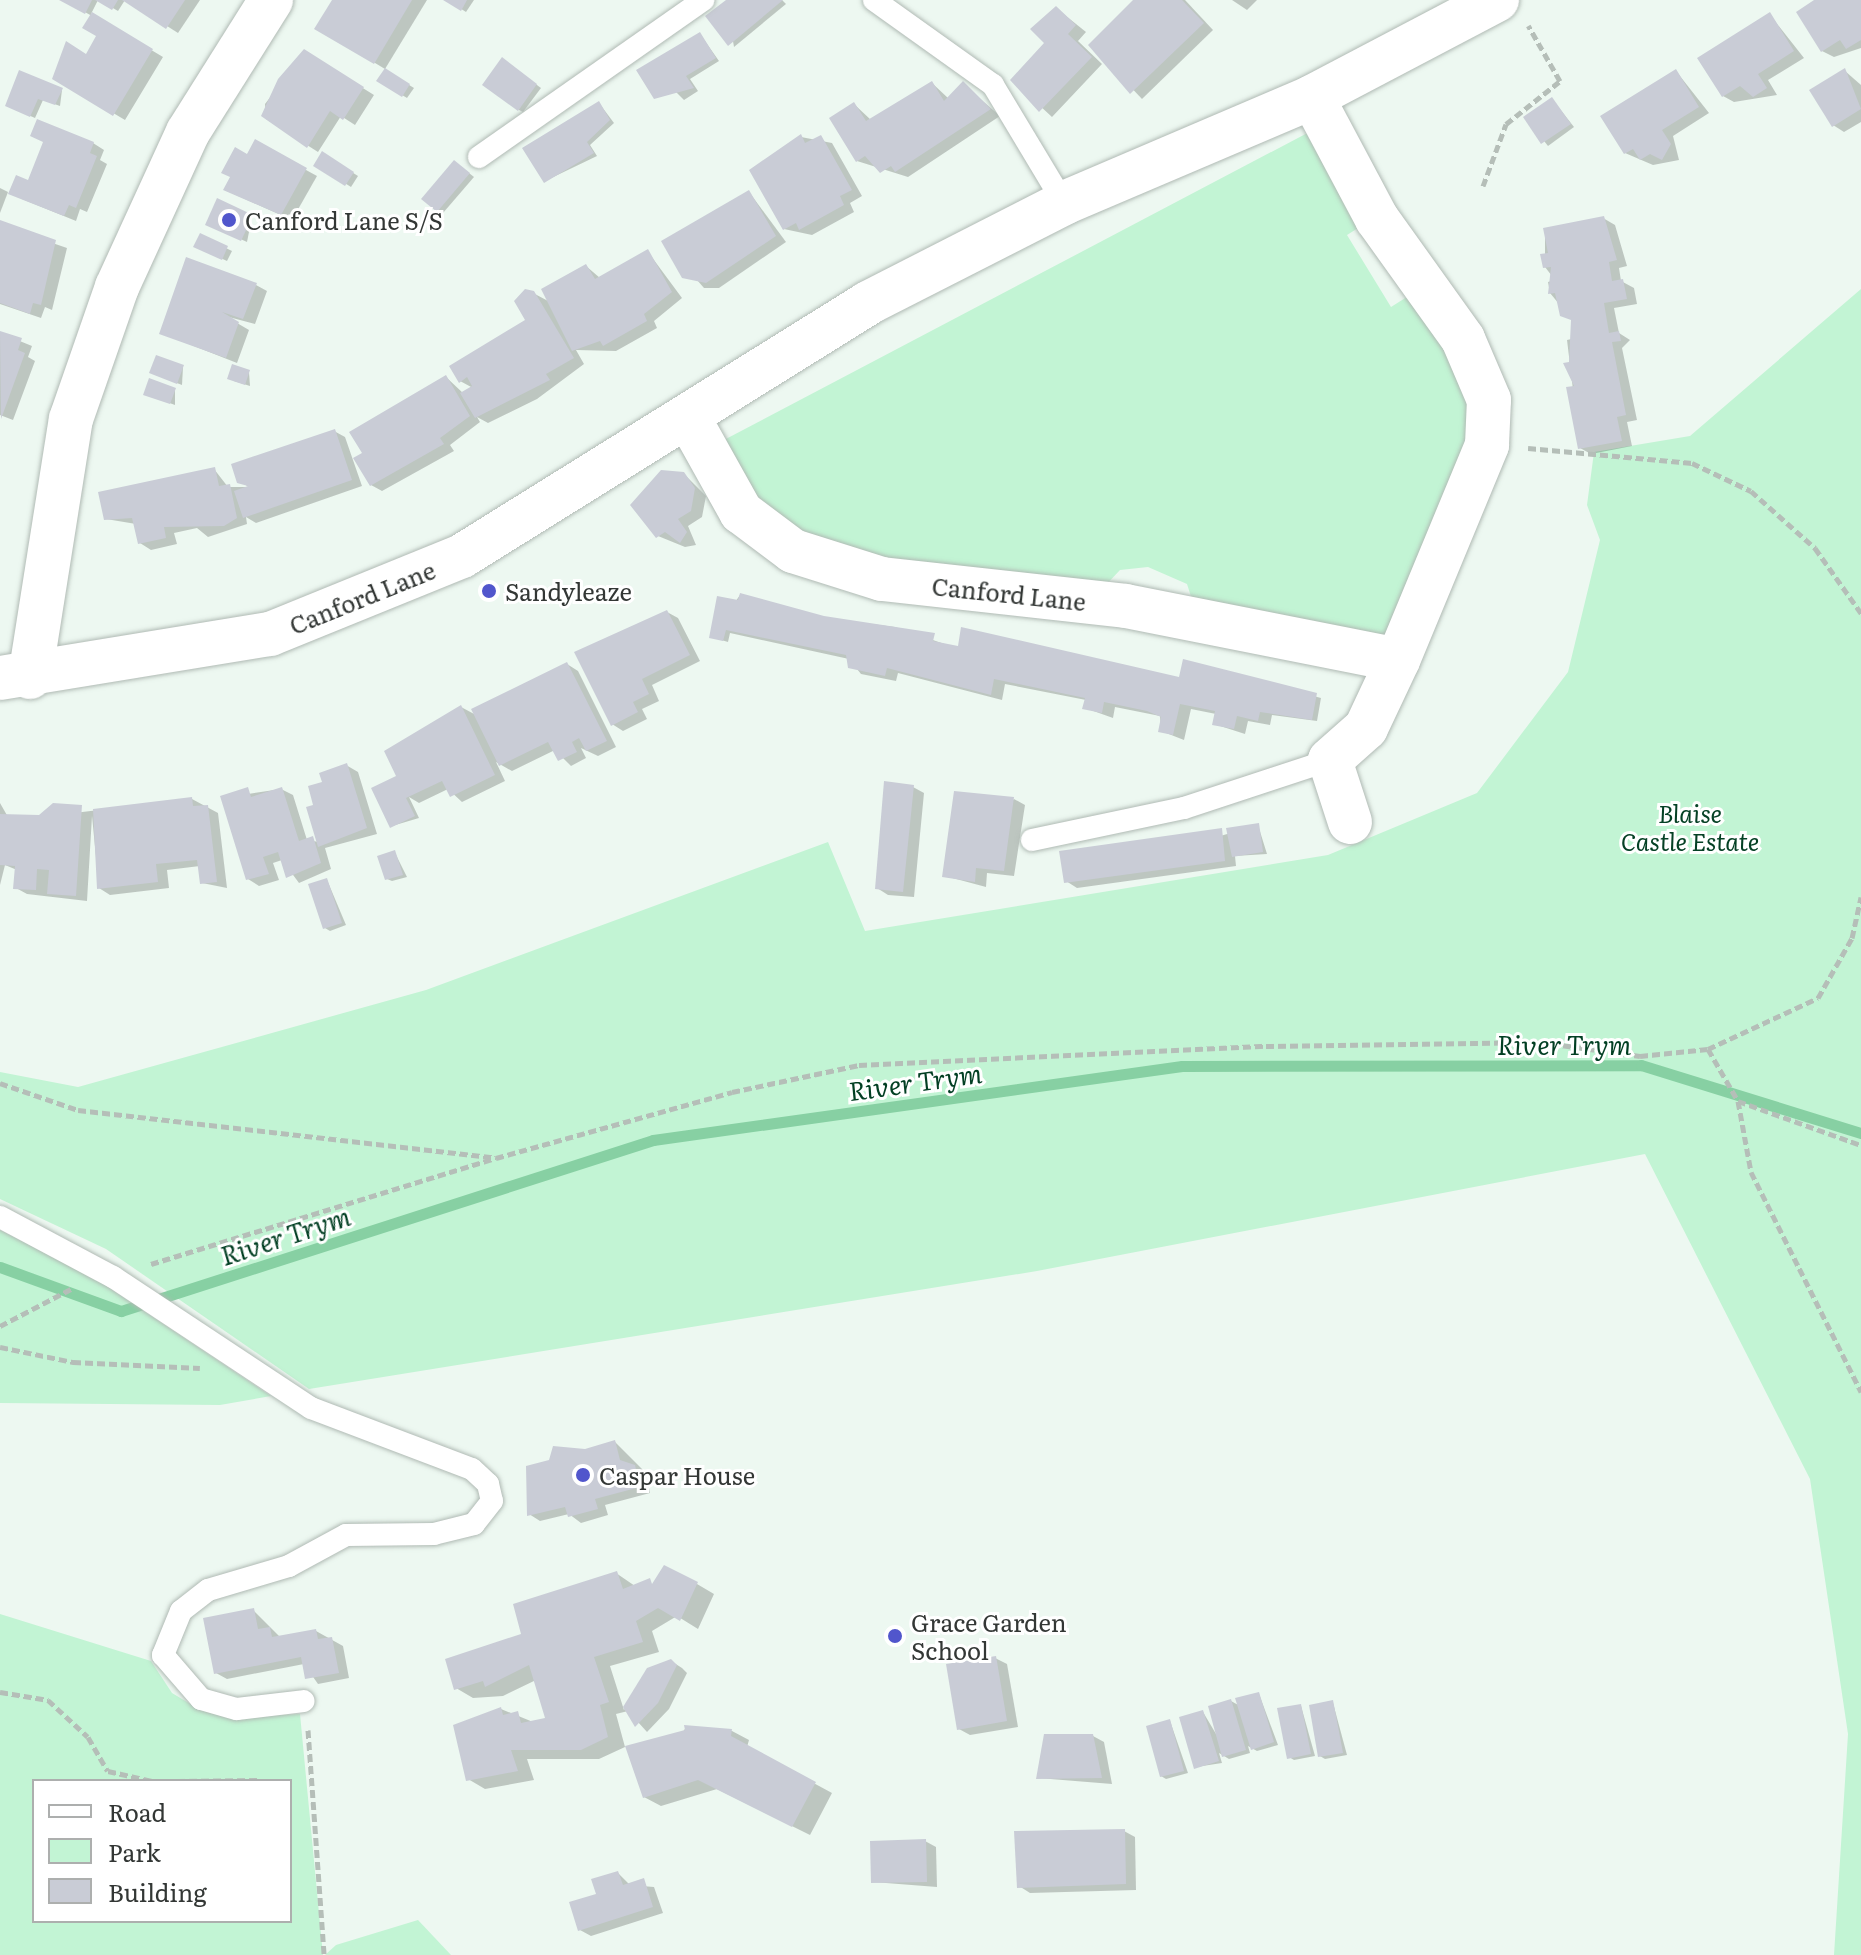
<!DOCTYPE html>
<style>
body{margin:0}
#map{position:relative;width:1861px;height:1955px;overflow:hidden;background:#edf8f1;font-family:Literata,serif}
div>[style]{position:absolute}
.green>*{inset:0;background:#c2f4d4}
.shadow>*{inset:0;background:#0003}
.stream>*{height:11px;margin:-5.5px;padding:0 5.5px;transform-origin:5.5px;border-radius:5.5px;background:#87d0a3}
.building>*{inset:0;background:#c9ccd6}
.path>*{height:5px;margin-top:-2.5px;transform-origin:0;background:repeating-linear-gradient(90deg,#b5beb8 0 8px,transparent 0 12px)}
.roads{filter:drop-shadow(0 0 2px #b0bab4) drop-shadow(0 0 2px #b0bab4)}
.service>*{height:22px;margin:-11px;padding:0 11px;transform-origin:11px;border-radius:11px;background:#fff}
.minor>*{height:44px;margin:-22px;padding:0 22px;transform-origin:22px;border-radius:22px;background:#fff}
.primary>*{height:44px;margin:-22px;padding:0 22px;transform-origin:22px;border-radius:22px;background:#fff}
.dots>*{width:22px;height:22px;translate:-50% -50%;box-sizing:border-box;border:4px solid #fff;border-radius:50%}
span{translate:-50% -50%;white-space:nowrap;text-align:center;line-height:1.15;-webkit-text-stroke:6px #fff;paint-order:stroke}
.poi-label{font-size:24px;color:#333735}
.left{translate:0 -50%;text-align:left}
.street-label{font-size:24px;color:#333735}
.park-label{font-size:24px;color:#054125;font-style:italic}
.water-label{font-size:26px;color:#023f23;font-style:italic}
.legend{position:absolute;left:32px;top:1779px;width:260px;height:144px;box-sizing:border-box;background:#fff;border:2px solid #adafae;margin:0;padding:10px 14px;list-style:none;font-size:24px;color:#333735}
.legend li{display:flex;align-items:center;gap:16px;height:40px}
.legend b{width:40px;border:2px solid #adafae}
</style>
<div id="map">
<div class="green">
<i style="clip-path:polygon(1315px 129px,1366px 223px,1347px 235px,1391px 307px,1410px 295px,1465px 380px,1476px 461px,1384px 640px,1194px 606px,1187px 584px,1148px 567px,1120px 570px,1103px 588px,884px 563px,800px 536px,760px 503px,722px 441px)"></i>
<i style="clip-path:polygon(1861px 289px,1861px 1955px,1834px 1955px,1848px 1734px,1810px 1479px,1645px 1154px,1037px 1271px,309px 1389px,106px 1249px,0 1199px,0 1072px,78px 1087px,426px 990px,828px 842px,865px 931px,1328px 855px,1477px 793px,1568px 672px,1600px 540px,1587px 505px,1594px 452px,1690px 436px)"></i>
<i style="clip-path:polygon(0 1230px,96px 1279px,271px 1396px,220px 1405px,0 1403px)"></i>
<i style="clip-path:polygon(evenodd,0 1614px,151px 1661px,172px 1693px,197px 1708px,237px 1717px,300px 1714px,323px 1955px,0 1955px,0 1614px,34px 1781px,290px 1781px,290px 1921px,34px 1921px,34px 1781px)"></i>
<i style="clip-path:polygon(418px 1920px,451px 1955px,325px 1955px,336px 1945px)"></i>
</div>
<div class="shadow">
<i style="clip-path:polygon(63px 0,98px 0,91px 14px,163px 57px,125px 120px,54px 78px,87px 56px,99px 36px,92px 16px)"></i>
<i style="clip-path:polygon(99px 0,125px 0,118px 11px)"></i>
<i style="clip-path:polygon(126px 0,200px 0,178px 33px)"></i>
<i style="clip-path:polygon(336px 0,427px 0,385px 69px,317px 28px)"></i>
<i style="clip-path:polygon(447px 0,474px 0,466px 12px)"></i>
<i style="clip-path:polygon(726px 0,782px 0,786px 4px,734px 47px)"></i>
<i style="clip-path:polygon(1135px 0,1185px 0,1213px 30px,1142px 99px,1090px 44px)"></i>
<i style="clip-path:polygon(1232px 0,1257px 0,1247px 10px)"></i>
<i style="clip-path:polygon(1818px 0,1861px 0,1861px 48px,1834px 57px,1822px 51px)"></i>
<i style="clip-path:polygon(1056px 8px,1086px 32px,1078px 41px,1102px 64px,1052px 117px,1012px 80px,1047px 43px)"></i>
<i style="clip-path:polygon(1770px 15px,1804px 58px,1768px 80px,1777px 95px,1734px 102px,1723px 96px)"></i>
<i style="clip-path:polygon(700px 34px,719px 61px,690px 79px,698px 91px,684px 100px,676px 92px,655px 98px)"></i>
<i style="clip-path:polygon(305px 52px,374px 95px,355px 125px,341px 116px,318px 152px,266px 119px,265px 104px)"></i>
<i style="clip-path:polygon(507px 63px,541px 88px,523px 112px,519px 110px)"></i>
<i style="clip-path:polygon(385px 70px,414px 88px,407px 98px,379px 81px)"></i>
<i style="clip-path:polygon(1676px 71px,1709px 113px,1673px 136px,1679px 160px,1653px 165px,1625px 153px)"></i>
<i style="clip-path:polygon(1845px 71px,1861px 85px,1861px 122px,1844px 132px,1833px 125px)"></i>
<i style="clip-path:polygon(932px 83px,949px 99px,963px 84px,1000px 116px,908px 177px,857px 161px,855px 105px,871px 120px)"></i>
<i style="clip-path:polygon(62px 90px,60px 106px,43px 100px,35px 118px,12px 108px)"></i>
<i style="clip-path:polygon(1552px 99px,1574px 127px,1548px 146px,1526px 118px)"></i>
<i style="clip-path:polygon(599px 103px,614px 123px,590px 145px,597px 156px,545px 181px)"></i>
<i style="clip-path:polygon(801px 137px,832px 143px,862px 196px,850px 203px,854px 212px,812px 235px,784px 229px)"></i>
<i style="clip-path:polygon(255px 142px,317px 176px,292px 220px,225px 190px)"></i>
<i style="clip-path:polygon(93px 143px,104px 150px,100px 160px,107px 164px,87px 212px,80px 209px,76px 221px,22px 199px)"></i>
<i style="clip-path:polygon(323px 154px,358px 176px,351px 187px,316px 165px)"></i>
<i style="clip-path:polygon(459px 165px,474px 177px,443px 213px,424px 199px)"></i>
<i style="clip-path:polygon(0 188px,8px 192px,0 213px)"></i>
<i style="clip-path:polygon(749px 192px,786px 242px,719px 288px,704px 288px,664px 242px)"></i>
<i style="clip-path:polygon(252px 217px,247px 242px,212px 226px)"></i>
<i style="clip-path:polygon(1603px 218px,1615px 225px,1627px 266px,1619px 268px,1621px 281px,1634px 288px,1637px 304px,1614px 308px,1619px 333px,1630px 340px,1622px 348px,1637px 420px,1627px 422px,1632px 446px,1591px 454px,1580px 448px,1567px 340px,1576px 338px,1573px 321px,1550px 293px,1548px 282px,1555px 280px,1545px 267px,1545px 230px)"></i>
<i style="clip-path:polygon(0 225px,67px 248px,52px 310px,45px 307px,41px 318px,0 304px)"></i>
<i style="clip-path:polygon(201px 236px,232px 251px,227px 261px,201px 249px)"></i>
<i style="clip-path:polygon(648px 252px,682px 298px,654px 321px,657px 328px,616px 351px,576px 350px,584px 364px,537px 399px,488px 423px,477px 417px,480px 422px,450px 445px,454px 451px,382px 491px,371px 485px,364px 453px,446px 377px,464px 394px,473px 388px,460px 381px,528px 320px,533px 293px,550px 302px,586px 266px,600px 278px)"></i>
<i style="clip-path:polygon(256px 285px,267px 291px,255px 324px,225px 316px,249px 330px,237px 363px,161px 333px)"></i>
<i style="clip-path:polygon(0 333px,32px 346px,28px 357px,35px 361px,13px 420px,0 415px)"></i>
<i style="clip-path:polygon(183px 367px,182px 385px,156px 375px)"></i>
<i style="clip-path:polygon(249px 372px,250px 386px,234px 381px)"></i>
<i style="clip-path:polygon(175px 389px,175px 405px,150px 396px)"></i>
<i style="clip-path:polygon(334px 431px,345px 437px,362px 486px,256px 523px,246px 517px,247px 524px,208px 537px,197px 528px,174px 533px,177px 544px,151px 550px,140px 543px,136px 524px,106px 519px,214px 469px,228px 487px,249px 487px,239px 481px)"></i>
<i style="clip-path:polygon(684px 474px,706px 496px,702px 517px,688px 526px,696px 545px,685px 547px,658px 536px)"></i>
<i style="clip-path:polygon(740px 595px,824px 618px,895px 627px,959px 649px,1180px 680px,1184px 661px,1321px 698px,1317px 721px,1272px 715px,1270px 725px,1248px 721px,1245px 734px,1214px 724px,1216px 714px,1191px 709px,1184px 740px,1161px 731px,1160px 716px,1115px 707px,1113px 718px,1085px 708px,1086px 700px,1005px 684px,1002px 700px,898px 673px,896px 681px,861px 674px,849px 659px,730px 633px,728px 642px,711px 637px)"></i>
<i style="clip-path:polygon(667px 612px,678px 618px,700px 661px,652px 685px,659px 701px,642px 709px,647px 719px,623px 731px,612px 724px)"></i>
<i style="clip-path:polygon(567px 664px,578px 671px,616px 747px,598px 756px,581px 748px,586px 758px,571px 766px,555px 750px,512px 771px,496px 762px,505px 781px,462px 802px,448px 789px,419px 803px,409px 797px,419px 818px,392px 826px,398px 777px,461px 707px,476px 715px)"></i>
<i style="clip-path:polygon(346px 765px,358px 772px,377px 834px,325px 848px,331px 869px,299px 883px,282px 860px,273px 863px,279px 880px,259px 886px,248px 879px,222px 798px,281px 789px,293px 795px,307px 840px,319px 842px,324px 783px)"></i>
<i style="clip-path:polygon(913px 787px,924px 793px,914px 897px,888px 895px,877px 888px)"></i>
<i style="clip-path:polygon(192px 799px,218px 813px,227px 888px,202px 883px,200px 866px,167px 870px,169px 888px,110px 895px,99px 888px,92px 816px,87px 901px,27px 894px,16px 888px,17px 870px,5px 865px,0 885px,0 803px,8px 817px,40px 817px)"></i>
<i style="clip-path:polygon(1014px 799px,1025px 805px,1014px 876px,987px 873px,986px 887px,945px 876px)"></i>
<i style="clip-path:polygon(1258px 825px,1267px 854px,1235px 856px,1236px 866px,1077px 888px,1066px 881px)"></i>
<i style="clip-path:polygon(395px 853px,407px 877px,392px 881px,387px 879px)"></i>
<i style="clip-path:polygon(327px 880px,346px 925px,330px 931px,325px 928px)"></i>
<i style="clip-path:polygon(615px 1442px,646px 1473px,650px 1493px,605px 1505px,608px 1515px,581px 1523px,569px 1514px,540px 1521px,529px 1514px,550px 1461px)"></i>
<i style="clip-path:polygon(616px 1573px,635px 1586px,697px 1584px,714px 1594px,698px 1629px,677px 1616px,652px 1631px,659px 1652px,610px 1666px,624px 1710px,648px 1670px,671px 1661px,682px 1668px,687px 1673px,669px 1709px,647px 1732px,628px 1711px,616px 1714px,625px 1747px,599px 1759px,527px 1759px,534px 1780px,485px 1789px,468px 1779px,501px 1709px,533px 1722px,547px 1720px,536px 1680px,503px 1696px,473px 1698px,456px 1688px)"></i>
<i style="clip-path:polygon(253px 1610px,281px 1638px,316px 1631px,343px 1646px,349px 1678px,318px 1684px,304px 1664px,227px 1679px,216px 1673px)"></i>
<i style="clip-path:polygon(995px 1658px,1007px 1664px,1018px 1727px,970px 1735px,959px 1729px)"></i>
<i style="clip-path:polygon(1259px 1694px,1278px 1745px,1257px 1751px,1248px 1746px,1250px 1753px,1229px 1759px,1219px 1753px,1222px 1763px,1196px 1767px,1203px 1712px,1219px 1739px,1231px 1701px,1240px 1706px)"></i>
<i style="clip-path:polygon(1333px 1703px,1347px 1755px,1325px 1759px,1320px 1756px)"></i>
<i style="clip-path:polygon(1301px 1706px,1315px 1756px,1294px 1760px,1289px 1757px)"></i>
<i style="clip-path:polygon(1170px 1721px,1188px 1773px,1166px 1779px,1161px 1776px)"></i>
<i style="clip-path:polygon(686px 1727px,732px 1731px,749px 1740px,747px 1747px,832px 1793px,810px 1835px,717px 1789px,661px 1806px,644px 1797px)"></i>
<i style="clip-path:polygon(1093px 1736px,1104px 1742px,1112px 1784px,1038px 1778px)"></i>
<i style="clip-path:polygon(1124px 1831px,1135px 1837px,1136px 1890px,1030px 1893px,1019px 1886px)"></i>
<i style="clip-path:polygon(925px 1841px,936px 1847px,937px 1887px,873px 1882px)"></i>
<i style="clip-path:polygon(618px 1873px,630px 1885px,654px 1887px,663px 1913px,591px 1936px,580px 1930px)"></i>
</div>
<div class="stream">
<i style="left:0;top:1267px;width:129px;rotate:20deg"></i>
<i style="left:121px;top:1311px;width:559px;rotate:-17.82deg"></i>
<i style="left:653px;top:1140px;width:534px;rotate:-7.96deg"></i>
<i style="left:1182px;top:1066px;width:459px;rotate:-0.1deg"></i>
<i style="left:1641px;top:1065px;width:230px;rotate:17.2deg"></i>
</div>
<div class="building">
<i style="clip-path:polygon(59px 0,92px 0,85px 14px)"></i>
<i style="clip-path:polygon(95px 0,118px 0,112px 10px)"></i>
<i style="clip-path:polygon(122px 0,185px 0,166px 29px)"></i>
<i style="clip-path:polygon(332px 0,412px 0,374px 64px,314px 29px)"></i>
<i style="clip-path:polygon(443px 0,467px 0,461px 11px)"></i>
<i style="clip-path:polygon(726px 0,783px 0,728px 46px,705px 16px)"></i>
<i style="clip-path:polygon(1133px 0,1182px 0,1204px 23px,1130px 94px,1088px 45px)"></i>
<i style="clip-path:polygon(1814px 0,1861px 0,1861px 40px,1846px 49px,1840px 40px,1821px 52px,1796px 12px)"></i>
<i style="clip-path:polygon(1056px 6px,1076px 25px,1068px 34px,1092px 57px,1039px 112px,1010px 80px,1044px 43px,1030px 29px)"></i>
<i style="clip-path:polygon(92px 12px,153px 49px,113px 116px,52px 79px,66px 41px,86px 54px,96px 36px,82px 28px)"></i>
<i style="clip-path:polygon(1770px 12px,1794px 51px,1758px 74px,1767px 88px,1753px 97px,1740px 86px,1722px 97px,1697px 58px)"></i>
<i style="clip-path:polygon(700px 32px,716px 58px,686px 76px,694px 88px,654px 99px,636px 70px)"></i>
<i style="clip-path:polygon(304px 49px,364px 87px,343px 120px,330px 111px,307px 148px,261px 116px,278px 79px)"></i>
<i style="clip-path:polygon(502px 57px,537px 84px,518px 111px,482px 85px)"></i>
<i style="clip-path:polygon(385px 68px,410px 84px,402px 97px,376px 81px)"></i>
<i style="clip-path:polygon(1845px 68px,1861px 109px,1832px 127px,1809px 90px)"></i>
<i style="clip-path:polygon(1676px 69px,1699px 107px,1662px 130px,1671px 144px,1662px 160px,1650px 154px,1640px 160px,1633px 149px,1624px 154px,1600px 116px)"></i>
<i style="clip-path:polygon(19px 70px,63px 88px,55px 105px,38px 99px,30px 117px,5px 106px)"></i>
<i style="clip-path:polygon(932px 81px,944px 101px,963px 81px,991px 109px,895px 172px,891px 166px,880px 173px,865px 156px,856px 162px,829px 118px,854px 102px,866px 121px)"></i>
<i style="clip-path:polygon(1552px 97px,1571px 124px,1541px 144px,1523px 117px)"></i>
<i style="clip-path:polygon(599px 101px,610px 120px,587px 142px,594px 153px,544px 183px,522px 148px)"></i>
<i style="clip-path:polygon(37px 119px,94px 142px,90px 153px,97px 156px,76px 208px,69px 205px,64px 216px,8px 194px,16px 175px,28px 180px,43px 142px,30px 136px)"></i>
<i style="clip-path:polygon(801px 134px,805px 143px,821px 135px,852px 190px,840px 196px,844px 205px,799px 230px,796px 223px,783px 230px,749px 170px)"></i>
<i style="clip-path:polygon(255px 139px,307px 168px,281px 215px,223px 190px,230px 177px,221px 173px,235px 147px,247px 154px)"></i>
<i style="clip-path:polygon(322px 151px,354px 172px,345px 186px,313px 166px)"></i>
<i style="clip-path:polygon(454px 160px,470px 173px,437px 212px,421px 199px)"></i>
<i style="clip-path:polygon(749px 190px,776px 236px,706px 283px,682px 278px,661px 241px)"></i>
<i style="clip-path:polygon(217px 198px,253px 215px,241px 241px,205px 225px)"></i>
<i style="clip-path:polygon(1604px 216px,1617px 260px,1609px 262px,1612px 281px,1623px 279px,1627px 299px,1604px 303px,1609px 333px,1619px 331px,1621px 341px,1612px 342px,1626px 415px,1617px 417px,1622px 441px,1578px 449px,1566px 387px,1574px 386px,1563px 363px,1569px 362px,1571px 320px,1560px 316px,1555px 293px,1548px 294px,1551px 267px,1543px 268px,1540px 254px,1548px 253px,1543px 228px)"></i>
<i style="clip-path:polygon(0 220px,56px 240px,41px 305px,33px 303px,30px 314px,0 303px)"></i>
<i style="clip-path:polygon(200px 233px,228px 246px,222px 260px,193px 247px)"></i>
<i style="clip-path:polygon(648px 249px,672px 292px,644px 314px,647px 321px,603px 346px,600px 341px,572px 351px,541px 289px,586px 264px,595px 279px)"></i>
<i style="clip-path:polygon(186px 257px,257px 283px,243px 319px,222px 312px,239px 322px,226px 358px,159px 334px)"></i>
<i style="clip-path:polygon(525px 289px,534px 291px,574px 358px,546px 374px,550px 380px,475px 418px,460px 393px,472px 386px,467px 377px,459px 383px,449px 366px,525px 320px,514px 301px)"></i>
<i style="clip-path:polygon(0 331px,22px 338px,18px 350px,25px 353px,1px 419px)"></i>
<i style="clip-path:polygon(156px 355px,184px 365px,177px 384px,149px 373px)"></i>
<i style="clip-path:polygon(232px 364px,250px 370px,245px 385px,227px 379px)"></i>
<i style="clip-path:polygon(446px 375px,470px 416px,440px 438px,444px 444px,370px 486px,353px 458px,362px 453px,349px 432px)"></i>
<i style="clip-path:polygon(149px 378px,176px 388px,170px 404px,143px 395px)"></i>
<i style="clip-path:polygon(335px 429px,352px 480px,243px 518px,234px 491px,248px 486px,237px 483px,231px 464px)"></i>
<i style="clip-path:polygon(215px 467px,219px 486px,230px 484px,237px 518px,224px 526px,164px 527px,166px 538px,138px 544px,132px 518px,104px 520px,98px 492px)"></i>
<i style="clip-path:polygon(661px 470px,684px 472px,695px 488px,691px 511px,678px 519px,687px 532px,680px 543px,665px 532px,656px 538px,630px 505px)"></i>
<i style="clip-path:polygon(740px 593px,824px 616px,935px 633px,933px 641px,958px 646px,961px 627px,1179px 677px,1183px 659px,1317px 693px,1312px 720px,1260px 712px,1258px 721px,1237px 716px,1234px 729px,1212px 725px,1215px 711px,1180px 704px,1173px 735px,1158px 732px,1161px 717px,1147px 711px,1104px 702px,1102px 713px,1082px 709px,1085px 698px,994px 679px,991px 695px,887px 668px,885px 676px,848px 668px,846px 655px,726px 630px,723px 641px,709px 638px,717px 596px,738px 600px)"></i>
<i style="clip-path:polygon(667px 610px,690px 655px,642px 679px,649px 694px,633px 702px,638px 712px,611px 726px,574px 652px)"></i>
<i style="clip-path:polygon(567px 662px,607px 741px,586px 751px,579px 738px,572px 742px,577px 752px,558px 761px,548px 742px,499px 766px,471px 709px)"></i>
<i style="clip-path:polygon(461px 705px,495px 775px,450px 797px,442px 781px,406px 798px,415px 816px,390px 828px,371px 788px,396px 776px,384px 751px)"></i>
<i style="clip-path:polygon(347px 763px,367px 828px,318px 847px,306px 807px,313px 805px,308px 786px,322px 782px,319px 773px)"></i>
<i style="clip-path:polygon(884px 781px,914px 785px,903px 892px,875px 889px)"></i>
<i style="clip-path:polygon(248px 787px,251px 797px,282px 787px,299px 841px,313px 836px,321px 863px,286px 878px,278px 852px,263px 857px,269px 874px,246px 880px,220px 796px)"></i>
<i style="clip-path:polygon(954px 791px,1014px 797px,1004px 871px,976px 868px,975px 882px,942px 877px)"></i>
<i style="clip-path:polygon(192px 797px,193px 806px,208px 805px,217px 882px,200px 884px,197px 860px,156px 864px,158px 882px,97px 889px,93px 809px)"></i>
<i style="clip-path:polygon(53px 803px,82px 805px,76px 896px,47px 894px,49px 870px,37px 869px,36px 890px,13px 889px,15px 866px,0 865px,0 814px,39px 815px)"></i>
<i style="clip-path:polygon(1259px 823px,1263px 852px,1232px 857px,1226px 828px)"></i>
<i style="clip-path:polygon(1222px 828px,1225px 861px,1064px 883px,1059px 851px)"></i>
<i style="clip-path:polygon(395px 850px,403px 875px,385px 880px,377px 856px)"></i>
<i style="clip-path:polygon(327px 878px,342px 923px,323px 929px,308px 884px)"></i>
<i style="clip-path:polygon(615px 1440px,620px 1460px,635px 1465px,640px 1487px,595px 1499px,598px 1509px,568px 1517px,565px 1507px,527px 1516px,526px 1466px,549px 1460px,553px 1446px,585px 1449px)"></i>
<i style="clip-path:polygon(664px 1565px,698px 1582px,680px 1621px,658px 1608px,636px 1621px,643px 1642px,594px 1657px,609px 1702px,600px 1705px,608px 1737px,581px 1750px,511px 1750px,518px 1771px,466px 1781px,453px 1725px,501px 1707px,503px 1715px,518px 1711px,521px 1723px,545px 1718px,529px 1665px,485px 1687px,483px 1681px,454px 1690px,445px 1659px,521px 1634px,513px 1604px,617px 1571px,623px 1589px,650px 1578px,652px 1584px)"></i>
<i style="clip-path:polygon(254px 1608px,258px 1629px,270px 1627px,272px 1637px,316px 1629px,318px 1639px,332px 1637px,339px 1673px,305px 1679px,301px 1657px,214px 1674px,203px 1618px)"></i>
<i style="clip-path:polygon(996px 1656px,1007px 1721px,957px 1730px,946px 1664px)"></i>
<i style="clip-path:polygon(671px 1659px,677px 1665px,658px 1703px,635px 1727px,623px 1707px,647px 1668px)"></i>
<i style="clip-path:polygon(1259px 1692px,1274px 1742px,1251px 1750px,1235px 1698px)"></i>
<i style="clip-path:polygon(1231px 1699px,1246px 1750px,1222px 1757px,1208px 1706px)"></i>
<i style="clip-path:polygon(1333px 1700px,1343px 1753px,1318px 1757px,1309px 1705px)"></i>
<i style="clip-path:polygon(1301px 1704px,1311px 1754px,1287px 1759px,1277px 1708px)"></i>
<i style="clip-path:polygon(1203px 1710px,1219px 1761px,1194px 1769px,1179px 1717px)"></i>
<i style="clip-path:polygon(1170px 1719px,1184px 1771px,1160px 1777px,1146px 1726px)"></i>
<i style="clip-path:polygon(684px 1725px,732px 1729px,731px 1736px,816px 1782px,792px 1827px,698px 1780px,643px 1798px,625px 1746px,685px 1730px)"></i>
<i style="clip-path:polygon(1044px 1734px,1093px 1734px,1102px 1778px,1036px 1779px)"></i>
<i style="clip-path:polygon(1125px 1829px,1126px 1884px,1017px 1888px,1014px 1831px)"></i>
<i style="clip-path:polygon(926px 1839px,927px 1882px,871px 1883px,870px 1841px)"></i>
<i style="clip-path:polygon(618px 1871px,623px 1885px,644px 1878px,653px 1907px,578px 1931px,569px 1902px,596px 1894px,591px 1879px)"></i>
</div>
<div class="path">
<i style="left:1483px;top:186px;width:66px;rotate:-69.6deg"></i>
<i style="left:1506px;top:124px;width:69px;rotate:-38.5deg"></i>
<i style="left:1560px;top:81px;width:64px;rotate:-119.7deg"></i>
<i style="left:1528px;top:448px;width:165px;rotate:5.2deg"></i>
<i style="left:1692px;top:463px;width:65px;rotate:25.4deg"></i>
<i style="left:1751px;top:491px;width:86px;rotate:41.7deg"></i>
<i style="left:1815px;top:548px;width:80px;rotate:54.7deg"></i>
<i style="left:1708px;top:1049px;width:60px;rotate:60deg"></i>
<i style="left:1738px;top:1101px;width:72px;rotate:79.6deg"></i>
<i style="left:1751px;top:1172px;width:246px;rotate:63.4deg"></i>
<i style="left:0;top:1083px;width:83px;rotate:19.1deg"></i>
<i style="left:78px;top:1110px;width:417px;rotate:6.5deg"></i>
<i style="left:1738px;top:1101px;width:131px;rotate:19.7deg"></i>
<i style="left:151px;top:1264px;width:361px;rotate:-17.1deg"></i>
<i style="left:496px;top:1158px;width:245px;rotate:-15.6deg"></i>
<i style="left:732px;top:1092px;width:130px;rotate:-12deg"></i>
<i style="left:859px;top:1065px;width:407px;rotate:-2.7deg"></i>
<i style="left:1266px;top:1046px;width:273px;rotate:-0.8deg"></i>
<i style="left:1539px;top:1042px;width:102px;rotate:7.9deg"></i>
<i style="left:1640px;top:1056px;width:68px;rotate:-5.9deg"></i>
<i style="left:1708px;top:1049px;width:121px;rotate:-24.9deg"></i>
<i style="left:1818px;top:998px;width:69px;rotate:-60.5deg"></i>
<i style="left:1852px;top:938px;width:42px;rotate:-77.6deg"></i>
<i style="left:0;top:1326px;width:80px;rotate:-27.5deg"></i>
<i style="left:0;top:1347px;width:75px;rotate:11.6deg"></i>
<i style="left:73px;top:1362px;width:127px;rotate:2.7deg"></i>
<i style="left:0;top:1692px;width:49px;rotate:9.5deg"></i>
<i style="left:48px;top:1700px;width:54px;rotate:42.8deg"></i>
<i style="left:88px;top:1737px;width:39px;rotate:60deg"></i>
<i style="left:108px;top:1771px;width:45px;rotate:12.8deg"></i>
<i style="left:308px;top:1730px;width:226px;rotate:85.9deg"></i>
<i style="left:177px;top:1781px;width:82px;rotate:-0.7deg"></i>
</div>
<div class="roads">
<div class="service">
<i style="left:874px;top:0;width:146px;rotate:35.5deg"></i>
<i style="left:993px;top:85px;width:138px;rotate:59deg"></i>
<i style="left:479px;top:157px;width:274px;rotate:-35deg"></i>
<i style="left:1032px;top:840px;width:155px;rotate:-11.9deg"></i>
<i style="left:1184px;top:808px;width:154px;rotate:-18.2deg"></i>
<i style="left:0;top:1217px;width:128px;rotate:28deg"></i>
<i style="left:113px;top:1277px;width:237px;rotate:33.5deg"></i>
<i style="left:311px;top:1408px;width:172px;rotate:20.8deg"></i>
<i style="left:472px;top:1469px;width:22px;rotate:43deg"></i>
<i style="left:488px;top:1484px;width:17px;rotate:77deg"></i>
<i style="left:492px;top:1501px;width:29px;rotate:128deg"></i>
<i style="left:474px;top:1524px;width:41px;rotate:166deg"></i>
<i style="left:434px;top:1534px;width:88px;rotate:179.3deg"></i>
<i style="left:346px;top:1535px;width:65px;rotate:151.5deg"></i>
<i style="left:289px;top:1566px;width:84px;rotate:163.5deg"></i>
<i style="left:208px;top:1590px;width:34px;rotate:142deg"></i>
<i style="left:181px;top:1611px;width:48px;rotate:112.2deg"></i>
<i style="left:163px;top:1655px;width:58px;rotate:49.2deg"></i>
<i style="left:201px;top:1699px;width:37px;rotate:16deg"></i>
<i style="left:237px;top:1709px;width:67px;rotate:-6.8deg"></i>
</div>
<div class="minor">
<i style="left:688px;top:417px;width:109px;rotate:60.8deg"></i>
<i style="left:741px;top:512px;width:65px;rotate:36.9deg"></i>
<i style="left:793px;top:551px;width:93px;rotate:17.5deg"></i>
<i style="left:882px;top:579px;width:245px;rotate:6.3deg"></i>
<i style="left:1126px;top:606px;width:277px;rotate:11.2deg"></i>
<i style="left:1398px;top:660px;width:233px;rotate:-67.5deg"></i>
<i style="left:1487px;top:445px;width:45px;rotate:-87.5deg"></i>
<i style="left:1489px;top:400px;width:66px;rotate:-113.1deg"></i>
<i style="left:1463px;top:339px;width:148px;rotate:-125.6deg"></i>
<i style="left:1377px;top:219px;width:138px;rotate:-118deg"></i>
<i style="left:30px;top:677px;width:261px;rotate:-81deg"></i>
<i style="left:71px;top:419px;width:140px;rotate:-70.8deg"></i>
<i style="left:117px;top:287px;width:170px;rotate:-65.4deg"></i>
<i style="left:188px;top:132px;width:156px;rotate:-57.8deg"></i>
<i style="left:1350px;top:822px;width:65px;rotate:-107.9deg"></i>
<i style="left:1330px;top:760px;width:48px;rotate:-41.6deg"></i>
<i style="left:1366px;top:728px;width:75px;rotate:-64.8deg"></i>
</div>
<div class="primary">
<i style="left:0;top:678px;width:274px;rotate:-9.3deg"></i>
<i style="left:270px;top:634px;width:207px;rotate:-22.1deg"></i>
<i style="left:462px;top:556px;width:478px;rotate:-31.9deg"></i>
<i style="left:868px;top:303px;width:220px;rotate:-27deg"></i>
<i style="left:1064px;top:203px;width:270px;rotate:-23.1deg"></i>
<i style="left:1312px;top:97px;width:209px;rotate:-27.7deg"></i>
</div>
</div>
<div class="dots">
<i style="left:229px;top:220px;background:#5156cc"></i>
<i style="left:489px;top:591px;background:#5156cc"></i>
<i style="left:583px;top:1475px;background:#5156cc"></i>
<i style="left:895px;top:1636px;background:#5156cc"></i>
</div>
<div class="poi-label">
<span class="left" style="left:245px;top:220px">Canford Lane S/S</span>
<span class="left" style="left:505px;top:591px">Sandyleaze</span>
<span class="left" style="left:599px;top:1475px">Caspar House</span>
<span class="left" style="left:911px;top:1636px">Grace Garden<br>School</span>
</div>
<div class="street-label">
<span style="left:1009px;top:593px;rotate:6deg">Canford Lane</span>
<span style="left:362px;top:597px;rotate:-22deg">Canford Lane</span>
</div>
<div class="park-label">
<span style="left:1690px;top:827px">Blaise<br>Castle Estate</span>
</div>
<div class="water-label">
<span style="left:1564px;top:1044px">River Trym</span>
<span style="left:915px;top:1081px;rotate:-8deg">River Trym</span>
<span style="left:285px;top:1235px;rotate:-18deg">River Trym</span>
</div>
<ul class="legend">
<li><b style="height:10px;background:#fff"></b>Road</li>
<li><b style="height:22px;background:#c2f4d4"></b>Park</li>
<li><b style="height:22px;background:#c9ccd6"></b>Building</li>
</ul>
</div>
